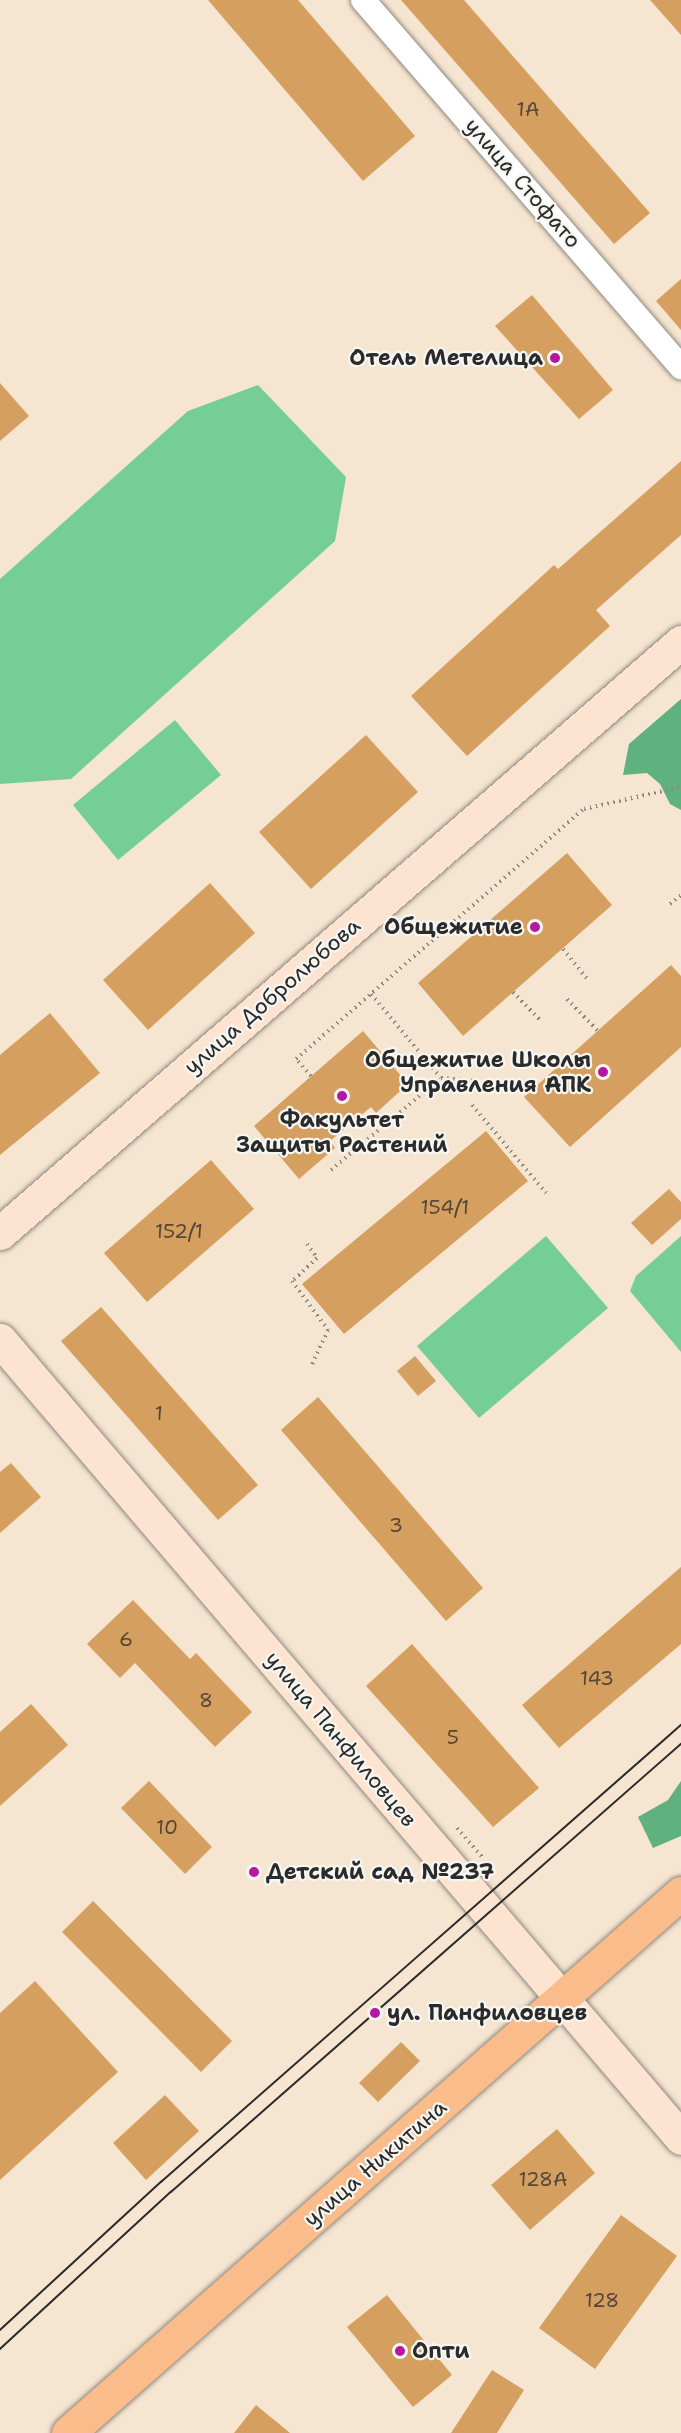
<!DOCTYPE html>
<meta charset="utf-8">
<style>
body{margin:0}
#map{position:relative;width:681px;height:2433px;overflow:hidden;background:#f5e5d1;font-family:"Shantell Sans",sans-serif}
div>[style]{position:absolute}
.green>*{inset:0;background:#74ce95}
.forest>*{inset:0;background:#5fb17e}
.building>*{inset:0;background:#d5a05f}
.path>*{height:4px;margin-top:-2px;transform-origin:0;background:repeating-linear-gradient(90deg,#90887e 0 1.5px,transparent 0 6px)}
.roads{filter:drop-shadow(0 0 2px #90887e) drop-shadow(0 0 2px #90887e)}
.street>*{height:24px;margin:-12px;padding:0 12px;transform-origin:12px;border-radius:12px;background:#fff}
.secondary>*{height:33px;margin:-16.5px;padding:0 16.5px;transform-origin:16.5px;border-radius:16.5px;background:#fde4d0}
.primary>*{height:33px;margin:-16.5px;padding:0 16.5px;transform-origin:16.5px;border-radius:16.5px;background:#f9bc8a}
.tram>*{height:1.5px;margin:-0.75px;padding:0 0.75px;transform-origin:0.75px;border-radius:0.75px;background:#2b2b2b}
.dots>*{width:16px;height:16px;translate:-50% -50%;box-sizing:border-box;border:3px solid #f6f6f2;border-radius:50%}
span{translate:-50% -50%;white-space:nowrap;text-align:center;line-height:1.15;-webkit-text-stroke:4.5px #f6f6f2;paint-order:stroke}
.number-label{font-size:20px;color:#564838}
.number-label span{-webkit-text-stroke-width:0}
.street-label{font-size:22px;color:#2b2b2b}
.poi-label{font-size:22px;color:#2b2b2b;font-weight:700}
.right{translate:-100% -50%;text-align:right}
.left{translate:0 -50%;text-align:left}
</style>
<div id="map">
<div class="green">
<i style="clip-path:polygon(258px 385px,346px 477px,335px 541px,71px 779px,0 784px,0 579px,188px 411px)"></i>
<i style="clip-path:polygon(175px 720px,221px 775px,118px 860px,73px 805px)"></i>
<i style="clip-path:polygon(546px 1236px,608px 1308px,479px 1418px,417px 1346px)"></i>
<i style="clip-path:polygon(681px 1236px,681px 1352px,630px 1291px,636px 1276px)"></i>
</div>
<div class="forest">
<i style="clip-path:polygon(681px 699px,681px 810px,670px 804px,660px 784px,647px 773px,623px 775px,629px 744px)"></i>
<i style="clip-path:polygon(681px 1781px,681px 1836px,653px 1848px,638px 1817px,668px 1800px)"></i>
</div>
<div class="building">
<i style="clip-path:polygon(208px 0,298px 0,415px 136px,363px 181px)"></i>
<i style="clip-path:polygon(401px 0,464px 0,650px 213px,614px 244px)"></i>
<i style="clip-path:polygon(650px 0,681px 0,681px 35px)"></i>
<i style="clip-path:polygon(681px 279px,681px 330px,656px 301px)"></i>
<i style="clip-path:polygon(532px 295px,613px 390px,579px 419px,495px 326px)"></i>
<i style="clip-path:polygon(0 383px,29px 416px,0 441px)"></i>
<i style="clip-path:polygon(681px 461px,681px 535px,596px 610px,610px 626px,467px 756px,411px 696px,554px 565px,558px 569px)"></i>
<i style="clip-path:polygon(366px 735px,418px 792px,311px 889px,259px 832px)"></i>
<i style="clip-path:polygon(567px 853px,612px 905px,463px 1036px,418px 983px)"></i>
<i style="clip-path:polygon(210px 883px,255px 933px,148px 1030px,103px 980px)"></i>
<i style="clip-path:polygon(671px 965px,681px 976px,681px 1047px,570px 1147px,524px 1097px)"></i>
<i style="clip-path:polygon(50px 1013px,100px 1073px,0 1155px,0 1055px)"></i>
<i style="clip-path:polygon(363px 1031px,408px 1084px,376px 1113px,371px 1107px,330px 1141px,335px 1148px,299px 1179px,254px 1126px)"></i>
<i style="clip-path:polygon(486px 1131px,528px 1181px,344px 1334px,302px 1284px)"></i>
<i style="clip-path:polygon(211px 1160px,254px 1209px,147px 1302px,104px 1253px)"></i>
<i style="clip-path:polygon(669px 1189px,681px 1202px,681px 1219px,652px 1245px,631px 1223px)"></i>
<i style="clip-path:polygon(101px 1307px,258px 1485px,218px 1520px,61px 1341px)"></i>
<i style="clip-path:polygon(415px 1356px,436px 1381px,418px 1396px,397px 1371px)"></i>
<i style="clip-path:polygon(318px 1397px,483px 1588px,446px 1621px,281px 1430px)"></i>
<i style="clip-path:polygon(11px 1463px,41px 1497px,0 1533px,0 1472px)"></i>
<i style="clip-path:polygon(681px 1567px,681px 1644px,559px 1748px,522px 1705px)"></i>
<i style="clip-path:polygon(133px 1600px,190px 1659px,196px 1653px,252px 1712px,215px 1747px,135px 1663px,120px 1678px,87px 1644px)"></i>
<i style="clip-path:polygon(412px 1644px,539px 1788px,493px 1827px,366px 1686px)"></i>
<i style="clip-path:polygon(31px 1704px,68px 1745px,0 1806px,0 1732px)"></i>
<i style="clip-path:polygon(149px 1781px,212px 1847px,185px 1874px,121px 1808px)"></i>
<i style="clip-path:polygon(93px 1901px,232px 2041px,201px 2072px,62px 1932px)"></i>
<i style="clip-path:polygon(35px 1981px,118px 2072px,0 2180px,0 2013px)"></i>
<i style="clip-path:polygon(401px 2042px,420px 2061px,378px 2102px,359px 2083px)"></i>
<i style="clip-path:polygon(165px 2095px,199px 2131px,146px 2180px,113px 2143px)"></i>
<i style="clip-path:polygon(557px 2129px,595px 2173px,530px 2230px,491px 2185px)"></i>
<i style="clip-path:polygon(621px 2215px,677px 2256px,595px 2369px,539px 2328px)"></i>
<i style="clip-path:polygon(387px 2295px,452px 2375px,413px 2407px,347px 2327px)"></i>
<i style="clip-path:polygon(492px 2370px,524px 2390px,497px 2433px,451px 2433px)"></i>
<i style="clip-path:polygon(256px 2405px,290px 2433px,234px 2433px)"></i>
</div>
<div class="path">
<i style="left:670px;top:904px;width:14px;rotate:-39deg"></i>
<i style="left:563px;top:949px;width:40px;rotate:51deg"></i>
<i style="left:513px;top:992px;width:42px;rotate:46deg"></i>
<i style="left:371px;top:994px;width:109px;rotate:50.2deg"></i>
<i style="left:441px;top:1078px;width:37px;rotate:5deg"></i>
<i style="left:567px;top:999px;width:45px;rotate:45.9deg"></i>
<i style="left:311px;top:1076px;width:23px;rotate:-131deg"></i>
<i style="left:296px;top:1059px;width:381px;rotate:-41deg"></i>
<i style="left:584px;top:809px;width:99px;rotate:-12.8deg"></i>
<i style="left:472px;top:1105px;width:115px;rotate:49.9deg"></i>
<i style="left:331px;top:1170px;width:143px;rotate:-39.9deg"></i>
<i style="left:307px;top:1244px;width:17px;rotate:54deg"></i>
<i style="left:317px;top:1258px;width:34px;rotate:137deg"></i>
<i style="left:292px;top:1281px;width:61px;rotate:53.7deg"></i>
<i style="left:328px;top:1330px;width:38px;rotate:115deg"></i>
<i style="left:457px;top:1828px;width:40px;rotate:49deg"></i>
</div>
<div class="roads">
<div class="street">
<i style="left:363px;top:0;width:486px;rotate:49.1deg"></i>
</div>
<div class="secondary">
<i style="left:0;top:1233px;width:902px;rotate:-40.95deg"></i>
<i style="left:0;top:1340px;width:1049px;rotate:49.52deg"></i>
</div>
<div class="primary">
<i style="left:68px;top:2433px;width:817px;rotate:-41.38deg"></i>
</div>
</div>
<div class="tram">
<i style="left:0;top:2330px;width:219px;rotate:-42.6deg"></i>
<i style="left:161px;top:2182px;width:692px;rotate:-41.31deg"></i>
<i style="left:0;top:2349px;width:232px;rotate:-42.6deg"></i>
<i style="left:171px;top:2192px;width:679px;rotate:-41.3deg"></i>
</div>
<div class="dots">
<i style="left:555px;top:358px;background:#b5179e"></i>
<i style="left:535px;top:927px;background:#b5179e"></i>
<i style="left:603px;top:1072px;background:#b5179e"></i>
<i style="left:342px;top:1096px;background:#b5179e"></i>
<i style="left:254px;top:1872px;background:#b5179e"></i>
<i style="left:375px;top:2013px;background:#b5179e"></i>
<i style="left:400px;top:2351px;background:#b5179e"></i>
</div>
<div class="number-label">
<span style="left:528px;top:109px">1А</span>
<span style="left:445px;top:1207px">154/1</span>
<span style="left:179px;top:1231px">152/1</span>
<span style="left:159px;top:1413px">1</span>
<span style="left:396px;top:1525px">3</span>
<span style="left:126px;top:1639px">6</span>
<span style="left:597px;top:1678px">143</span>
<span style="left:206px;top:1700px">8</span>
<span style="left:453px;top:1737px">5</span>
<span style="left:167px;top:1827px">10</span>
<span style="left:543px;top:2179px">128А</span>
<span style="left:602px;top:2300px">128</span>
</div>
<div class="street-label">
<span style="left:523px;top:183px;rotate:49deg">улица Стофато</span>
<span style="left:272px;top:996px;rotate:-41deg">улица Добролюбова</span>
<span style="left:341px;top:1739px;rotate:50deg">улица Панфиловцев</span>
<span style="left:375px;top:2163px;rotate:-41deg">улица Никитина</span>
</div>
<div class="poi-label">
<span class="right" style="left:543px;top:358px">Отель Метелица</span>
<span class="right" style="left:523px;top:927px">Общежитие</span>
<span class="right" style="left:591px;top:1072px">Общежитие Школы<br>Управления АПК</span>
<span style="left:342px;top:1132px">Факультет<br>Защиты Растений</span>
<span class="left" style="left:266px;top:1872px">Детский сад №237</span>
<span class="left" style="left:387px;top:2013px">ул. Панфиловцев</span>
<span class="left" style="left:412px;top:2351px">Опти</span>
</div>
</div>
